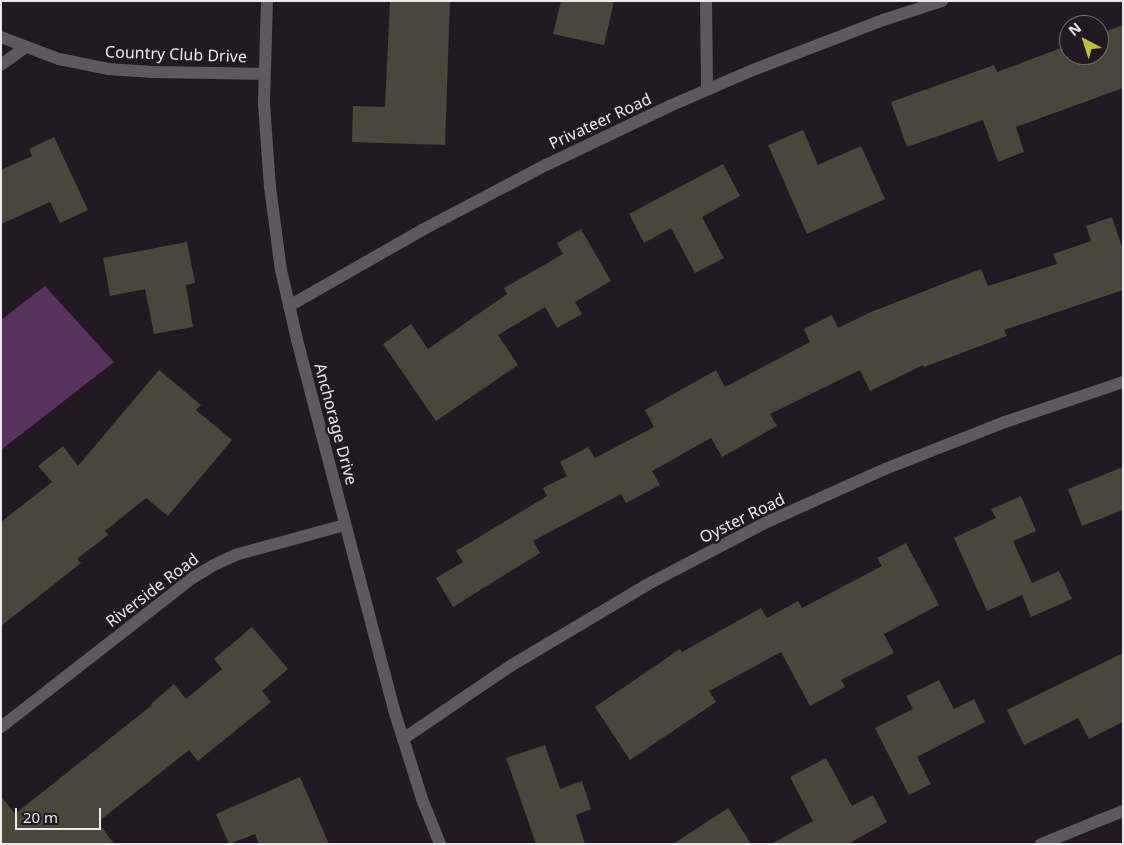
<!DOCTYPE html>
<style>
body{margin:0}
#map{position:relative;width:1124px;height:845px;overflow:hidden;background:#221923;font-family:"Noto Sans",sans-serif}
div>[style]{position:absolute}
.water>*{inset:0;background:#57335e}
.building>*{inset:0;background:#47483a}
.minor>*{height:12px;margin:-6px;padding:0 6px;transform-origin:6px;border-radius:6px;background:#5d595e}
span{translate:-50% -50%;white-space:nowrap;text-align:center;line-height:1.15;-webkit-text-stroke:5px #221923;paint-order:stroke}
.street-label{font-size:16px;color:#ede7ee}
.frame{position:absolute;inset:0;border:2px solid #ede7ee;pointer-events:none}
.north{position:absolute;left:1059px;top:15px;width:50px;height:50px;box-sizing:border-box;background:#221923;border:1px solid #736b74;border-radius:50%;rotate:320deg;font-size:14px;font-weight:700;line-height:20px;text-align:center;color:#ede7ee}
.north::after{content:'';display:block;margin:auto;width:18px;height:22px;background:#bebf42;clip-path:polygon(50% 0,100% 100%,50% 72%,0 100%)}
.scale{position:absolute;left:15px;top:808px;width:86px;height:22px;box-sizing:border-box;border:2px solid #ede7ee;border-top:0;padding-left:6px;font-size:15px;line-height:18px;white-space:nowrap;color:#ede7ee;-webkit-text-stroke:4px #221923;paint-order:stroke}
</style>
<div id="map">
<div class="water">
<i style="clip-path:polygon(45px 286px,114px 362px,1px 450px,1px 320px)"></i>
</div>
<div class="building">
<i style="clip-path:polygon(390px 1px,450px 1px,445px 145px,352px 142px,353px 106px,385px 107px)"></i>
<i style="clip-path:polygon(561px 1px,614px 1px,604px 45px,553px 34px)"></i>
<i style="clip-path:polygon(1123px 25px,1123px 88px,1016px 127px,1024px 152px,998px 162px,983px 120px,907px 147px,891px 102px,994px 65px,997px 72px,1069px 45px,1069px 55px,1099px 55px,1099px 34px)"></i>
<i style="clip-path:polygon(803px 130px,818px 165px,861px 146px,885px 199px,807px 234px,768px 145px)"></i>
<i style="clip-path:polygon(54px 137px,88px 210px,60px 223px,50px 202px,1px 224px,1px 170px,32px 156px,29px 149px)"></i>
<i style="clip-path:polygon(723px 164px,740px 196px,702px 217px,724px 258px,695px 273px,671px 228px,644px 243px,629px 214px)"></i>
<i style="clip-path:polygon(1112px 217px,1123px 250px,1123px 290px,1004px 330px,1007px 336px,924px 367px,923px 365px,870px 391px,860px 370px,770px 414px,777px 426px,722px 457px,711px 438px,652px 471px,660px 485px,626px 503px,621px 494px,533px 541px,540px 553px,453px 607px,436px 578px,463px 562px,456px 551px,547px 496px,543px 488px,567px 476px,560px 462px,588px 447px,595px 458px,654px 427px,645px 410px,716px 370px,725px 387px,810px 342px,804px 329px,832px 315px,838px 328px,871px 312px,981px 269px,988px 286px,1057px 264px,1053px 254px,1091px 241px,1086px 226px)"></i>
<i style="clip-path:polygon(581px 229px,611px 281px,575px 302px,582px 314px,557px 328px,545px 307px,498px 335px,518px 365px,436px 421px,383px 344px,411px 324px,428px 349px,507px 294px,504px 288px,563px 254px,557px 243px)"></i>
<i style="clip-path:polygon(187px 242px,195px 283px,186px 285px,193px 327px,154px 334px,145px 289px,110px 296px,103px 258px)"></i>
<i style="clip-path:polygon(159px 370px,201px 405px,196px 410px,232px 440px,168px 516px,146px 498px,105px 531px,108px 535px,77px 559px,81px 563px,1px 626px,1px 522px,52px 482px,38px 466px,63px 446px,78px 466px)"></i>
<i style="clip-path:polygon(1123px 467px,1123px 510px,1082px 526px,1068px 489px)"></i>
<i style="clip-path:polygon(1021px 496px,1036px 531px,1013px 541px,1032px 583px,1059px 571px,1072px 599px,1031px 617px,1022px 595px,987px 611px,954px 538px,996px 518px,991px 509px)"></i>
<i style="clip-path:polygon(906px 543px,939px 605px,884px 634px,894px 653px,841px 680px,845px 687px,810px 706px,781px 652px,709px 691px,716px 702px,630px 760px,595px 707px,680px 649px,682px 652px,761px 608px,767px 618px,798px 601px,802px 608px,882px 566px,877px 558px)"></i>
<i style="clip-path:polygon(252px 627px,288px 669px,262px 691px,271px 702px,198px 761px,189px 750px,98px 822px,114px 844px,1px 844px,1px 796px,15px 814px,152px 705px,151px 704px,174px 684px,186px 699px,222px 669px,214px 659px)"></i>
<i style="clip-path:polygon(1123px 653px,1123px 722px,1089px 739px,1078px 718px,1024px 745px,1007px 710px)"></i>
<i style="clip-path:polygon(939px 680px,954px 709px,974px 699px,985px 722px,917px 757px,931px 784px,909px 795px,875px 728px,913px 709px,906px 696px)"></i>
<i style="clip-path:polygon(545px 745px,560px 789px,582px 781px,591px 809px,576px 815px,585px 844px,536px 844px,506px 758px)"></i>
<i style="clip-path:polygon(826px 758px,852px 806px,873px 795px,887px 822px,848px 844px,771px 844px,813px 821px,790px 777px)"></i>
<i style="clip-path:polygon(300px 777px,329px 844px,259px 844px,255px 834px,229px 844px,216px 814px)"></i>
<i style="clip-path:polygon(728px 808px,751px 844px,673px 844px)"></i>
</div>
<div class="minor">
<i style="left:267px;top:1px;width:103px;rotate:91.7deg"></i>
<i style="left:264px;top:104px;width:83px;rotate:85.9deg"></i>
<i style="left:270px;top:187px;width:84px;rotate:82.5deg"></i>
<i style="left:281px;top:270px;width:72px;rotate:77.1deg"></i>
<i style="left:297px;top:340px;width:383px;rotate:75.3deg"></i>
<i style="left:394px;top:710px;width:93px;rotate:72.5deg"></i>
<i style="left:422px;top:799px;width:48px;rotate:68.2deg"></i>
<i style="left:706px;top:1px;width:88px;rotate:89.3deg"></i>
<i style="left:1px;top:37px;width:62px;rotate:20.8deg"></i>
<i style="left:59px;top:59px;width:50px;rotate:11.5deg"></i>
<i style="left:108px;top:69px;width:45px;rotate:3.8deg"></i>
<i style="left:153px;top:72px;width:111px;rotate:1deg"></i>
<i style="left:1px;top:65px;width:29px;rotate:-36deg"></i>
<i style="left:289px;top:306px;width:153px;rotate:-29.7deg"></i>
<i style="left:422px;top:230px;width:140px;rotate:-27.7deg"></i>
<i style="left:546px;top:165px;width:140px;rotate:-25.5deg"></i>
<i style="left:672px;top:105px;width:88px;rotate:-23.4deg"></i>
<i style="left:753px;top:70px;width:139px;rotate:-21deg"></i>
<i style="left:883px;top:20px;width:62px;rotate:-17.9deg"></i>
<i style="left:1px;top:727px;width:244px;rotate:-37.9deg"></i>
<i style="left:194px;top:577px;width:23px;rotate:-31deg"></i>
<i style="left:214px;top:565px;width:23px;rotate:-25deg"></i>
<i style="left:235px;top:555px;width:114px;rotate:-15.3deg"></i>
<i style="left:403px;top:739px;width:132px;rotate:-34.2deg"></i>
<i style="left:512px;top:665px;width:163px;rotate:-30.7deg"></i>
<i style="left:652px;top:582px;width:130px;rotate:-27.6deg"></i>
<i style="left:767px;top:522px;width:129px;rotate:-24.2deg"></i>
<i style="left:885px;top:469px;width:129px;rotate:-21.4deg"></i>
<i style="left:1005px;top:422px;width:125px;rotate:-18.7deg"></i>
<i style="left:1041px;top:844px;width:88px;rotate:-21.9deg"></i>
</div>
<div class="street-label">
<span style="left:176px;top:54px;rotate:2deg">Country Club Drive</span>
<span style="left:600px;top:121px;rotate:-25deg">Privateer Road</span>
<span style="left:336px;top:424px;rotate:75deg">Anchorage Drive</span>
<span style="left:742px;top:518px;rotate:-26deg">Oyster Road</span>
<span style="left:152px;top:590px;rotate:-37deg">Riverside Road</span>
</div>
<div class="frame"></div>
<div class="north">N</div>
<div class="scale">20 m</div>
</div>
